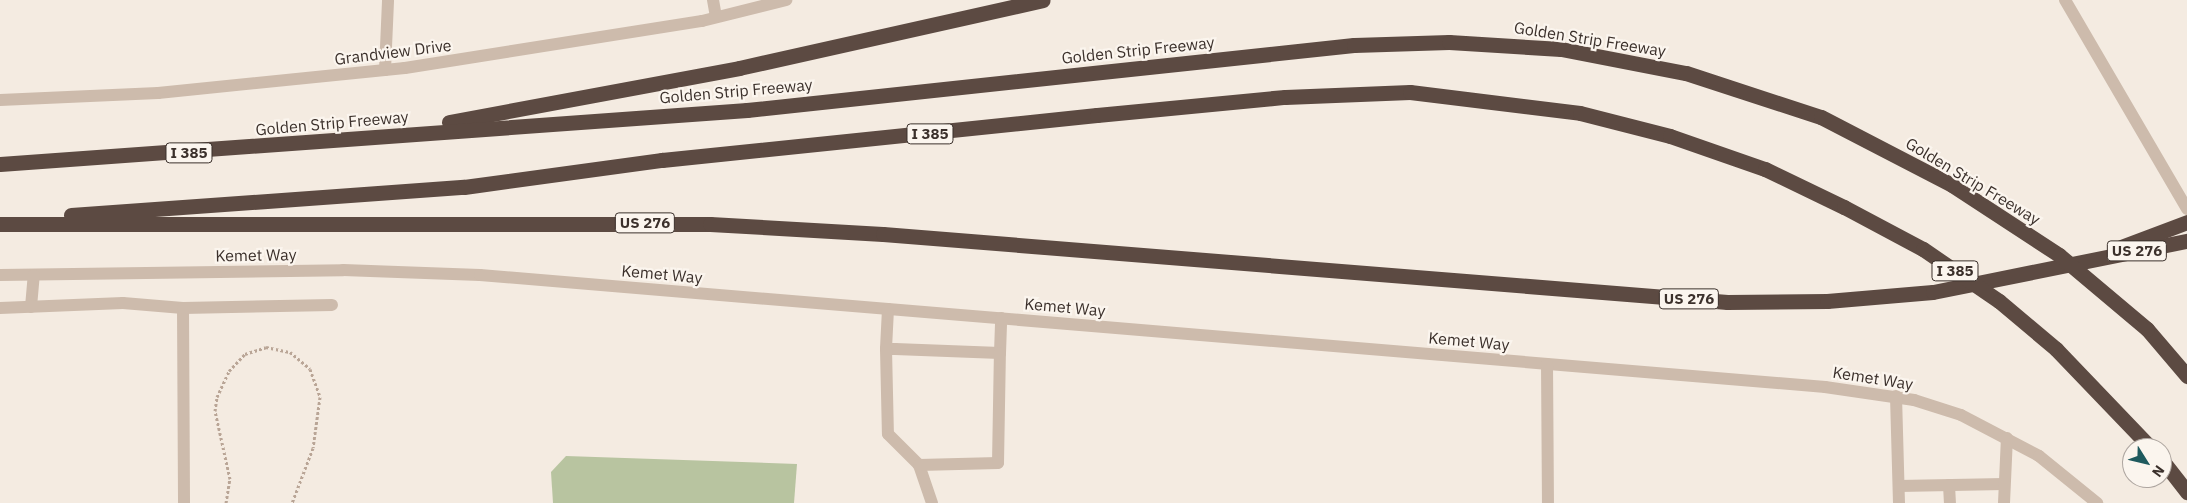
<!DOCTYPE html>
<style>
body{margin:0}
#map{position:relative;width:2187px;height:503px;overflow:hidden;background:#f4ebe1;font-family:"IBM Plex Sans",sans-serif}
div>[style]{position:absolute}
.green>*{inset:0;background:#b8c4a0}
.path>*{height:3px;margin-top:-1.5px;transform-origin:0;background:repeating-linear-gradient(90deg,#b9a596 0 2.5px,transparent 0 5px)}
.minor>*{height:12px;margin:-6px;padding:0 6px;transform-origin:6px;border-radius:6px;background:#cdbbac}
.highway>*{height:15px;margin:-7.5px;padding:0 7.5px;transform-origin:7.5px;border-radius:7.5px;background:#5c4a42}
.highway-bridge>*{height:15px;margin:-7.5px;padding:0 7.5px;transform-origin:7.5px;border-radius:7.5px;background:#5c4a42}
span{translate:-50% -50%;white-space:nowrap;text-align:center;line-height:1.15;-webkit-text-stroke:4.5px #fbf5ee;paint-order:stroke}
.shield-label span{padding:1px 4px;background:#fbf5ee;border:1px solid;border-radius:4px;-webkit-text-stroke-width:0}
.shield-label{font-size:15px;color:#3b302b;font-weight:700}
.street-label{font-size:16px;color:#3b302b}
.north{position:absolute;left:2122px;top:438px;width:50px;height:50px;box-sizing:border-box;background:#fbf5ee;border:1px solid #aea6a0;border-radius:50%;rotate:126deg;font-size:14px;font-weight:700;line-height:20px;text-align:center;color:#3b302b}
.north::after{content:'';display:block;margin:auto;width:18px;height:22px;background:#1f5a5e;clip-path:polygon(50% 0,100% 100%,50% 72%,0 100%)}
</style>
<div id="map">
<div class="green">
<i style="clip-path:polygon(566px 456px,797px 464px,794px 503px,553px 503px,551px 472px)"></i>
</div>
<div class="path">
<i style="left:226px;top:503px;width:24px;rotate:-81deg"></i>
<i style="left:230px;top:479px;width:70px;rotate:-102.4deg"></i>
<i style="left:215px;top:411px;width:14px;rotate:-82deg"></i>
<i style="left:217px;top:397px;width:29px;rotate:-65deg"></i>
<i style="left:229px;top:371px;width:23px;rotate:-47deg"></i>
<i style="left:245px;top:354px;width:22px;rotate:-18deg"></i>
<i style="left:266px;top:347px;width:25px;rotate:12deg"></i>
<i style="left:290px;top:352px;width:26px;rotate:40deg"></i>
<i style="left:310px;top:369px;width:30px;rotate:70deg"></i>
<i style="left:320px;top:397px;width:51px;rotate:97.8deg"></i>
<i style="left:313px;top:448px;width:59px;rotate:110.9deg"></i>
</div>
<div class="minor">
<i style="left:713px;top:0;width:17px;rotate:80deg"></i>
<i style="left:2065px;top:0;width:242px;rotate:59.7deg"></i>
<i style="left:385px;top:70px;width:70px;rotate:-87.5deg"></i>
<i style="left:0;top:100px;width:158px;rotate:-2.5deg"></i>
<i style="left:158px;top:93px;width:248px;rotate:-5.8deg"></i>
<i style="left:405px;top:68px;width:301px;rotate:-9deg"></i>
<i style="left:702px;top:21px;width:87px;rotate:-14deg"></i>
<i style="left:0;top:275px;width:343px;rotate:-0.8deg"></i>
<i style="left:343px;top:270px;width:137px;rotate:2.1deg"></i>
<i style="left:480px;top:275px;width:1350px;rotate:4.76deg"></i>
<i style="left:1825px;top:387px;width:90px;rotate:8.3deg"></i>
<i style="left:1914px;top:400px;width:49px;rotate:17.7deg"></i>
<i style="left:1961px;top:415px;width:88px;rotate:27.7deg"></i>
<i style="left:2039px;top:456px;width:75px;rotate:39deg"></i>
<i style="left:31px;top:307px;width:32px;rotate:-85deg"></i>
<i style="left:0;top:308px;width:123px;rotate:-2.3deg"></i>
<i style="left:123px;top:303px;width:60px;rotate:4.8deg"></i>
<i style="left:183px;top:308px;width:195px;rotate:89.7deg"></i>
<i style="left:183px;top:308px;width:149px;rotate:-1.2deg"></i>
<i style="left:888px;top:309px;width:40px;rotate:92.9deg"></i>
<i style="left:886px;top:349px;width:9px"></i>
<i style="left:895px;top:349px;width:105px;rotate:2.2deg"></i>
<i style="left:1000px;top:353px;width:35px;rotate:-88deg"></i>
<i style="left:886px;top:349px;width:85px;rotate:88.7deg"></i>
<i style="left:888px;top:434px;width:44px;rotate:45deg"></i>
<i style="left:919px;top:465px;width:40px;rotate:71.1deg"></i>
<i style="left:1547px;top:364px;width:139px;rotate:89.6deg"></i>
<i style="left:1896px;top:396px;width:107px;rotate:88.4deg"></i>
<i style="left:919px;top:465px;width:79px;rotate:-1.5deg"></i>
<i style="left:998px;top:463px;width:110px;rotate:-89deg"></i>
<i style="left:1949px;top:485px;width:18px;rotate:87deg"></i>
<i style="left:1899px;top:486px;width:105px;rotate:-1.1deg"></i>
<i style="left:2004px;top:503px;width:65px;rotate:-87.4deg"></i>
</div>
<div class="highway">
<i style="left:449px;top:122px;width:295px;rotate:-10.5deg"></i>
<i style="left:739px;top:68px;width:311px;rotate:-12.6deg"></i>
<i style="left:0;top:164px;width:749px;rotate:-4.13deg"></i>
<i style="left:747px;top:110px;width:610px;rotate:-6.11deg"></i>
<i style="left:1354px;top:45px;width:95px;rotate:-1.8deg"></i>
<i style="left:1449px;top:42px;width:112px;rotate:3.6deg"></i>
<i style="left:1561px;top:49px;width:127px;rotate:10.9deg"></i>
<i style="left:1686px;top:73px;width:142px;rotate:18.1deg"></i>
<i style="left:1821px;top:117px;width:148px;rotate:27.4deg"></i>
<i style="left:71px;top:215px;width:394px;rotate:-4.1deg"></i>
<i style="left:464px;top:187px;width:200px;rotate:-7.8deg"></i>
<i style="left:662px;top:160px;width:437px;rotate:-5.9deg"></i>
<i style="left:1097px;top:115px;width:189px;rotate:-5.5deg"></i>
<i style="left:1285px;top:97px;width:125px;rotate:-2.3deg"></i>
<i style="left:1410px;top:92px;width:171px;rotate:7deg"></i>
<i style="left:1580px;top:113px;width:93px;rotate:14.3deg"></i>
<i style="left:1670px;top:136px;width:101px;rotate:19.2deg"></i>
<i style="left:1765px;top:169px;width:88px;rotate:25.7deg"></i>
<i style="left:0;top:224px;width:710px"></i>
<i style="left:710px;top:224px;width:173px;rotate:3.3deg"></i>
<i style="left:883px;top:234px;width:847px;rotate:4.61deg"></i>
<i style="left:1727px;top:302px;width:100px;rotate:-0.6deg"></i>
<i style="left:1827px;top:301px;width:106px;rotate:-4.9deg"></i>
<i style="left:1933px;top:292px;width:259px;rotate:-11.4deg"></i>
<i style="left:2121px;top:247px;width:71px;rotate:-20.7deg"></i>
<i style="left:2147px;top:329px;width:62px;rotate:49.6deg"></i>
<i style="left:2056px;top:349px;width:137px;rotate:46.2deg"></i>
<i style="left:2162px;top:460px;width:41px;rotate:52deg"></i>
</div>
<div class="highway-bridge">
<i style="left:1952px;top:185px;width:128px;rotate:33.2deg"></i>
<i style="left:2059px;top:255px;width:115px;rotate:40.1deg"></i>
<i style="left:1844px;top:207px;width:89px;rotate:28deg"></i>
<i style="left:1923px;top:249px;width:92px;rotate:34.4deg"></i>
<i style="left:1999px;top:301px;width:75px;rotate:40.1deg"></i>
</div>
<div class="shield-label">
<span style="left:930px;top:134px">I 385</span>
<span style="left:189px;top:153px">I 385</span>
<span style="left:645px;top:223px">US 276</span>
<span style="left:2137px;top:251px">US 276</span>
<span style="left:1955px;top:271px">I 385</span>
<span style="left:1689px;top:299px">US 276</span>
</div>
<div class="street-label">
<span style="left:1590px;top:39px;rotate:9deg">Golden Strip Freeway</span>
<span style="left:1138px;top:50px;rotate:-6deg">Golden Strip Freeway</span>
<span style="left:393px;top:52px;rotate:-7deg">Grandview Drive</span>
<span style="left:736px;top:91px;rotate:-5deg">Golden Strip Freeway</span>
<span style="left:332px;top:123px;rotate:-5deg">Golden Strip Freeway</span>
<span style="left:1973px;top:181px;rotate:31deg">Golden Strip Freeway</span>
<span style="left:256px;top:255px;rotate:-1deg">Kemet Way</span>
<span style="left:662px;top:274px;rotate:5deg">Kemet Way</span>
<span style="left:1065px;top:307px;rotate:5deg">Kemet Way</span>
<span style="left:1469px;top:341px;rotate:5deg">Kemet Way</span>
<span style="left:1873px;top:378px;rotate:9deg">Kemet Way</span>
</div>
<div class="north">N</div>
</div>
